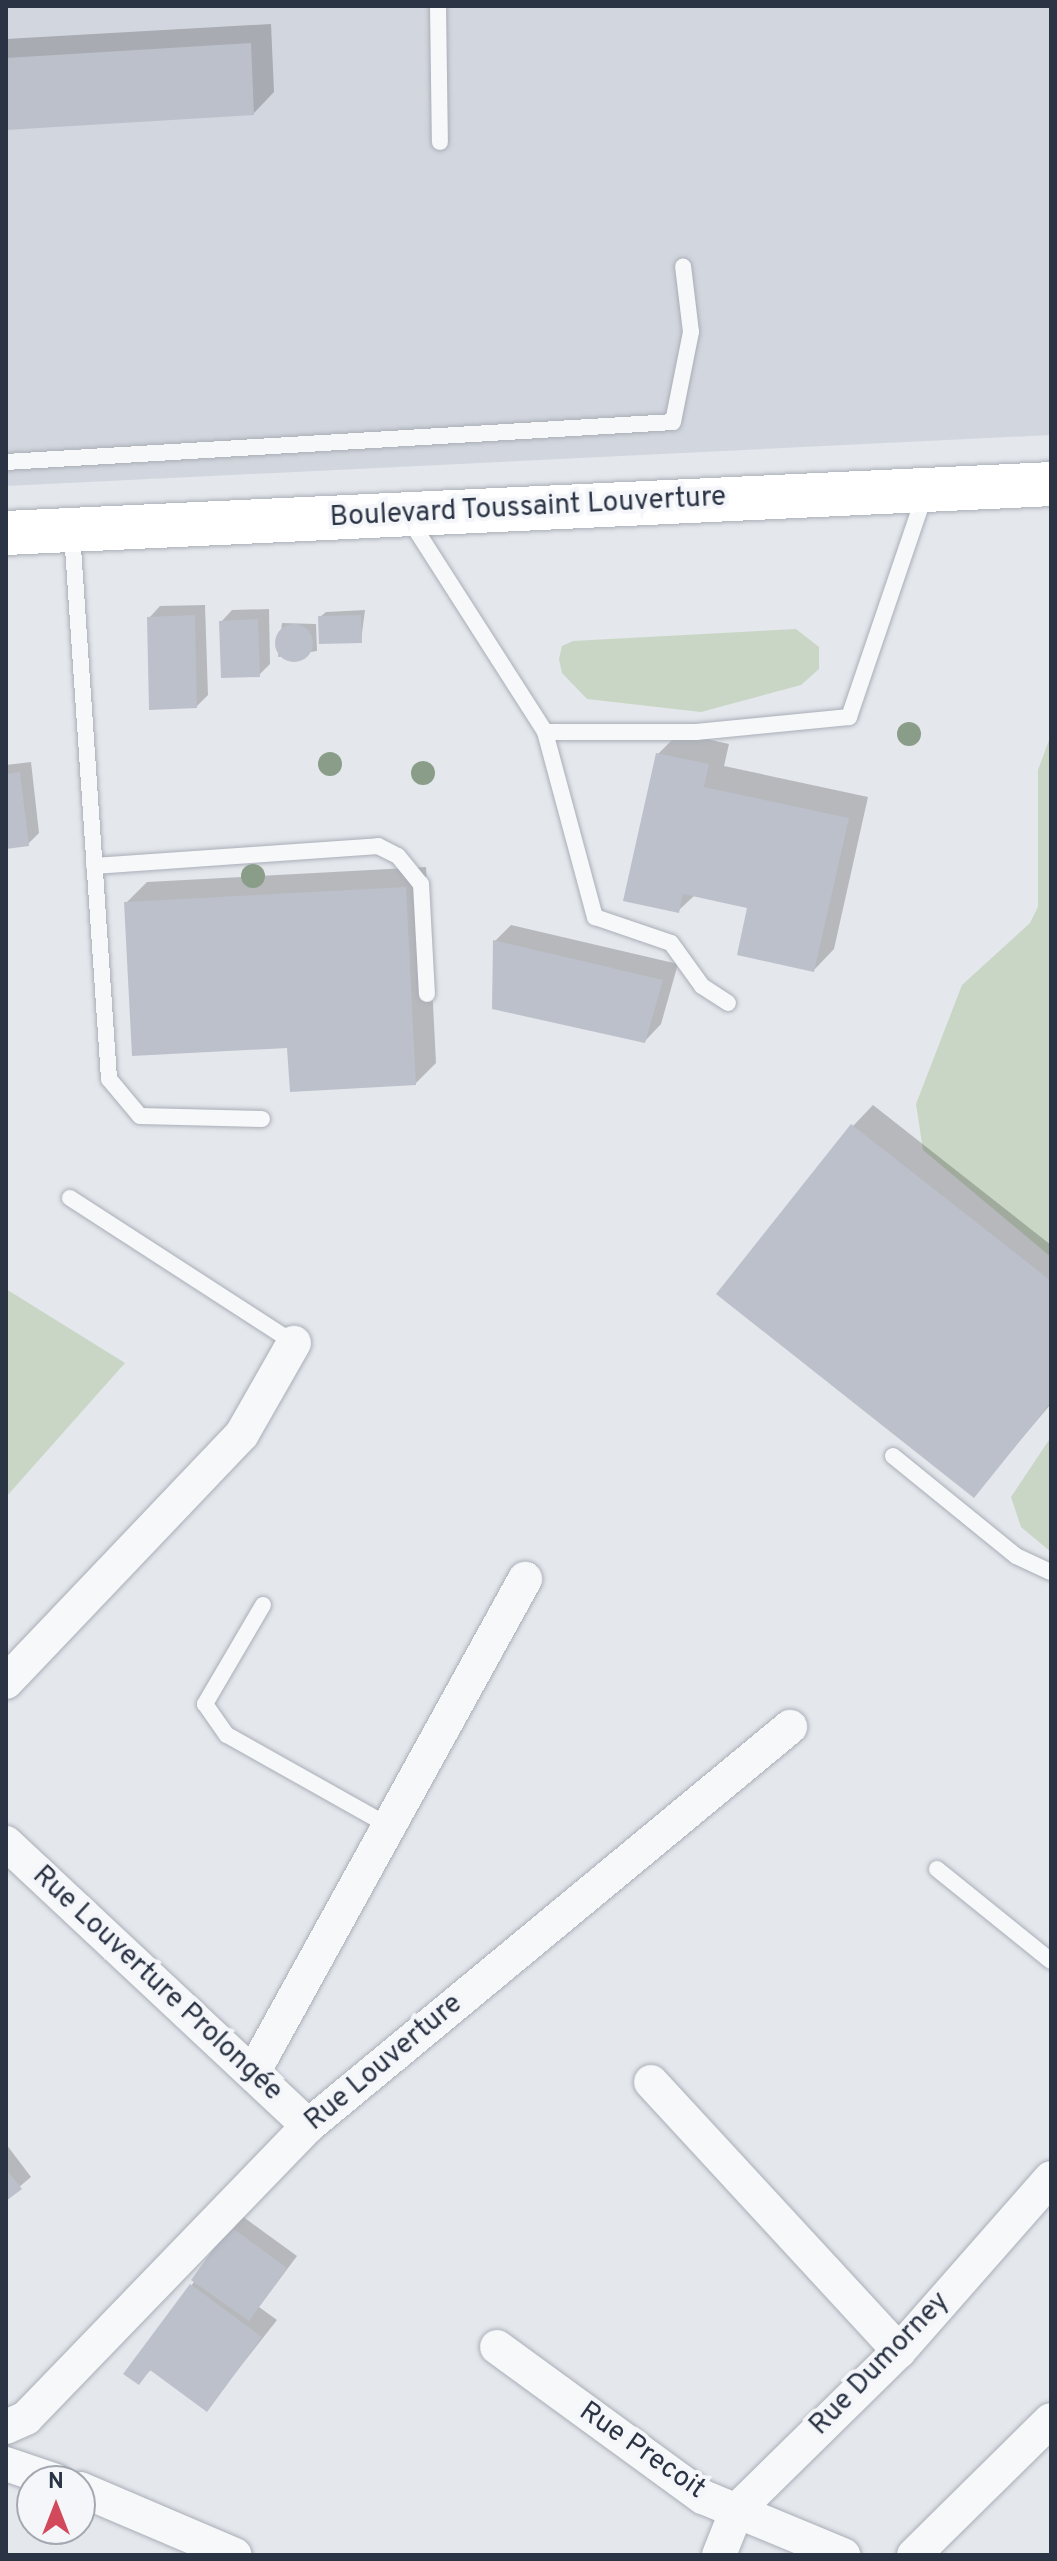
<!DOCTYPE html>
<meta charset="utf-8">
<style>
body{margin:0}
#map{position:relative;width:1057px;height:2561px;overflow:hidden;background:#e4e7ec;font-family:Overpass,sans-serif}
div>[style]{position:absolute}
.built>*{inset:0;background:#d2d6de}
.green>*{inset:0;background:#c9d6c5}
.shadow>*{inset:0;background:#0003}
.building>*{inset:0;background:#bbc0ca}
.round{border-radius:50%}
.roads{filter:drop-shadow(0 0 2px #a9aeb7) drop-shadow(0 0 2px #a9aeb7)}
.service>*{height:16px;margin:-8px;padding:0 8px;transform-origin:8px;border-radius:8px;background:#f7f8fa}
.minor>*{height:34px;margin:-17px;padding:0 17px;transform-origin:17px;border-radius:17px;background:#f7f8fa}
.secondary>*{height:44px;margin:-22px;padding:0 22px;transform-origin:22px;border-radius:22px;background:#fff}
.trees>*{width:24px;height:24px;margin:-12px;border-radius:50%;background:#899d89}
span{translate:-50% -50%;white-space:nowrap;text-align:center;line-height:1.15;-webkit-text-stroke:8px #f4f6f9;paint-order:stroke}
.street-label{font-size:28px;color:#2b3445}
.frame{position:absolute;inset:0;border:8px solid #2b3445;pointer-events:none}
.north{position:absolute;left:16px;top:2465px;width:80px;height:80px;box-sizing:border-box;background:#f4f6f9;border:2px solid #a4a8b1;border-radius:50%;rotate:0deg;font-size:22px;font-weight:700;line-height:32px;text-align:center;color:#2b3445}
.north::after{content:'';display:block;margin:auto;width:28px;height:36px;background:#d1495b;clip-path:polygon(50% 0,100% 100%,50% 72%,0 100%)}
</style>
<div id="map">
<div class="built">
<i style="clip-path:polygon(6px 6px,1051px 6px,1051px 435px,6px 486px)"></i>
</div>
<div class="green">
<i style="clip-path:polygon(796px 629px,819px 647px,819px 669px,801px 685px,701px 712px,587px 699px,562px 673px,559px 659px,562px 646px,573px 641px)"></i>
<i style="clip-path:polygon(1051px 735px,1051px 1257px,923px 1150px,916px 1104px,962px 985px,1030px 923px,1038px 907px,1038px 770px)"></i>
<i style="clip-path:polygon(6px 1289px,125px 1363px,6px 1497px)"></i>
<i style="clip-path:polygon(1051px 1437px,1051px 1552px,1021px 1527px,1011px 1497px)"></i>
</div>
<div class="shadow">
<i style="clip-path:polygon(271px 24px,274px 92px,254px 113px,6px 128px,6px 39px)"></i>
<i style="clip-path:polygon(205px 605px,208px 695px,197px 706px,149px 618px,160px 606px)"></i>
<i style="clip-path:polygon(269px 609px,270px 664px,259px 675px,221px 622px,232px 610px)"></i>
<i style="clip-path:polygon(365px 610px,361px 641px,320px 617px,326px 612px)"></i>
<i style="clip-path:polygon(282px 623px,316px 624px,317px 651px,278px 657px)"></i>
<i style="clip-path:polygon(679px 733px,729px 744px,724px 766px,868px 797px,834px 949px,814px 970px,749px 907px,695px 895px,678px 911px,658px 754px)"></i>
<i style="clip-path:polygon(31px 762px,39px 833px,28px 844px,6px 847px,6px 765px)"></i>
<i style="clip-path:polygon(426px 867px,436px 1063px,416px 1083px,289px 1046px,126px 903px,147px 882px)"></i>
<i style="clip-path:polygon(511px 925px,678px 964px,661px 1024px,645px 1041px,495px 941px)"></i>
<i style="clip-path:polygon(873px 1105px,1051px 1245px,1051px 1404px,974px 1495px,853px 1126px)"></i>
<i style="clip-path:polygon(6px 2144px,31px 2177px,6px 2198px)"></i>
<i style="clip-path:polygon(242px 2216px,297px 2256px,259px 2307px,277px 2320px,207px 2409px,152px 2369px,138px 2382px,191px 2286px)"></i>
</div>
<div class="building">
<i style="clip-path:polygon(251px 43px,254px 115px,6px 130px,6px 58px)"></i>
<i style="clip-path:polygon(195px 615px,197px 708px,149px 710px,147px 617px)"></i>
<i style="clip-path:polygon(361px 615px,362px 643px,319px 644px,318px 616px)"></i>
<i style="clip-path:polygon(258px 619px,260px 677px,221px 678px,219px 621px)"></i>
<i class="round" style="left:275px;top:624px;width:38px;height:38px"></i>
<i style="clip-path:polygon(656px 753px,709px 764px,704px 787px,849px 818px,814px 972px,737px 955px,747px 908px,683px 894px,679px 913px,623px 901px)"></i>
<i style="clip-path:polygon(20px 772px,29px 846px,6px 849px,6px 774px)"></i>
<i style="clip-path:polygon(406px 887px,416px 1085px,290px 1092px,287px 1048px,132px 1056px,124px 902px)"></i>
<i style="clip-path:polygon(493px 940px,663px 980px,645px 1043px,492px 1009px)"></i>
<i style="clip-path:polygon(851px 1124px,1051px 1281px,1051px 1402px,974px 1498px,716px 1294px)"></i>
<i style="clip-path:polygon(6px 2169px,22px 2189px,6px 2201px)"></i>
<i style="clip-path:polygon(230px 2226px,287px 2268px,249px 2321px,191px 2280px)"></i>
<i style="clip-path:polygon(190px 2284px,262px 2337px,207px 2412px,150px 2370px,139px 2385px,123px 2374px)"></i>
</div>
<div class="roads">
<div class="service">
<i style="left:438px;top:6px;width:136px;rotate:89.2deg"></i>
<i style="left:6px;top:462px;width:668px;rotate:-3.43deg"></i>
<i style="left:673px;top:422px;width:92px;rotate:-78.7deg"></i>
<i style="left:691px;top:332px;width:66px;rotate:-96.9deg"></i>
<i style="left:409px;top:519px;width:253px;rotate:57.4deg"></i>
<i style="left:545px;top:732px;width:151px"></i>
<i style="left:696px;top:732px;width:154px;rotate:-5.6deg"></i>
<i style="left:849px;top:717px;width:236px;rotate:-71.2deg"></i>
<i style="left:72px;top:533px;width:547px;rotate:86.12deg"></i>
<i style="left:109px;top:1079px;width:48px;rotate:50deg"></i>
<i style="left:140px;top:1116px;width:122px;rotate:1.4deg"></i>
<i style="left:545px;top:732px;width:192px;rotate:74.9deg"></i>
<i style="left:595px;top:917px;width:80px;rotate:18.9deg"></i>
<i style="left:671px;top:943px;width:53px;rotate:54.2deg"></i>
<i style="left:702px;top:986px;width:31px;rotate:33deg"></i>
<i style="left:94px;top:866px;width:285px;rotate:-4deg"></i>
<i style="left:378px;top:846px;width:22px;rotate:27deg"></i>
<i style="left:398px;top:856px;width:36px;rotate:51deg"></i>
<i style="left:421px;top:884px;width:110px;rotate:86.9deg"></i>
<i style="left:70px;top:1198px;width:267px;rotate:32.9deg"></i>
<i style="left:893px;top:1456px;width:159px;rotate:39.1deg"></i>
<i style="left:1016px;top:1556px;width:38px;rotate:25deg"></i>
<i style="left:263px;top:1605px;width:115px;rotate:120.4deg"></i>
<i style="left:205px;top:1704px;width:38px;rotate:55deg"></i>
<i style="left:227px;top:1735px;width:186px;rotate:29.3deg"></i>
<i style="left:937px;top:1869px;width:146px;rotate:38.9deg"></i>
</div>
<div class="minor">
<i style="left:6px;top:1682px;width:342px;rotate:-46.4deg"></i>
<i style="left:242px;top:1434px;width:105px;rotate:-60.3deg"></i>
<i style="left:6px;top:1843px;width:414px;rotate:43.1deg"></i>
<i style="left:254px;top:2071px;width:562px;rotate:-61.15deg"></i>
<i style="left:651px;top:2082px;width:366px;rotate:47.3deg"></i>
<i style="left:497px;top:2347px;width:255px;rotate:36.1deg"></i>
<i style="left:703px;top:2497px;width:152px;rotate:22.5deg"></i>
<i style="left:6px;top:2427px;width:22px;rotate:-24deg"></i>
<i style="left:26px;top:2418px;width:406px;rotate:-46deg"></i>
<i style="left:308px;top:2126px;width:626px;rotate:-39.62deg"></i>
<i style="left:6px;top:2464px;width:53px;rotate:18.8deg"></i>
<i style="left:80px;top:2489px;width:168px;rotate:23.1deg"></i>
<i style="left:719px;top:2555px;width:48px;rotate:-68.2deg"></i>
<i style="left:737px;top:2510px;width:227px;rotate:-44.5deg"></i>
<i style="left:899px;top:2351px;width:230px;rotate:-48.7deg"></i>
<i style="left:914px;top:2555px;width:192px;rotate:-44.6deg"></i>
</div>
<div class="secondary">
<i style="left:6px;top:533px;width:1046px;rotate:-2.68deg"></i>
</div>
</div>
<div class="trees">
<i style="left:909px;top:734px"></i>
<i style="left:330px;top:764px"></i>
<i style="left:423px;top:773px"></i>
<i style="left:253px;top:876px"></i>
</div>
<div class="street-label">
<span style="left:528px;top:508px;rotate:-3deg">Boulevard Toussaint Louverture</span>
<span style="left:157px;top:1984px;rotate:43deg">Rue Louverture Prolongée</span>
<span style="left:384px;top:2063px;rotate:-40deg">Rue Louverture</span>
<span style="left:880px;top:2364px;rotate:-46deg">Rue Dumorney</span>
<span style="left:642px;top:2451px;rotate:35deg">Rue Precoit</span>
</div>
<div class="frame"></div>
<div class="north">N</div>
</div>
